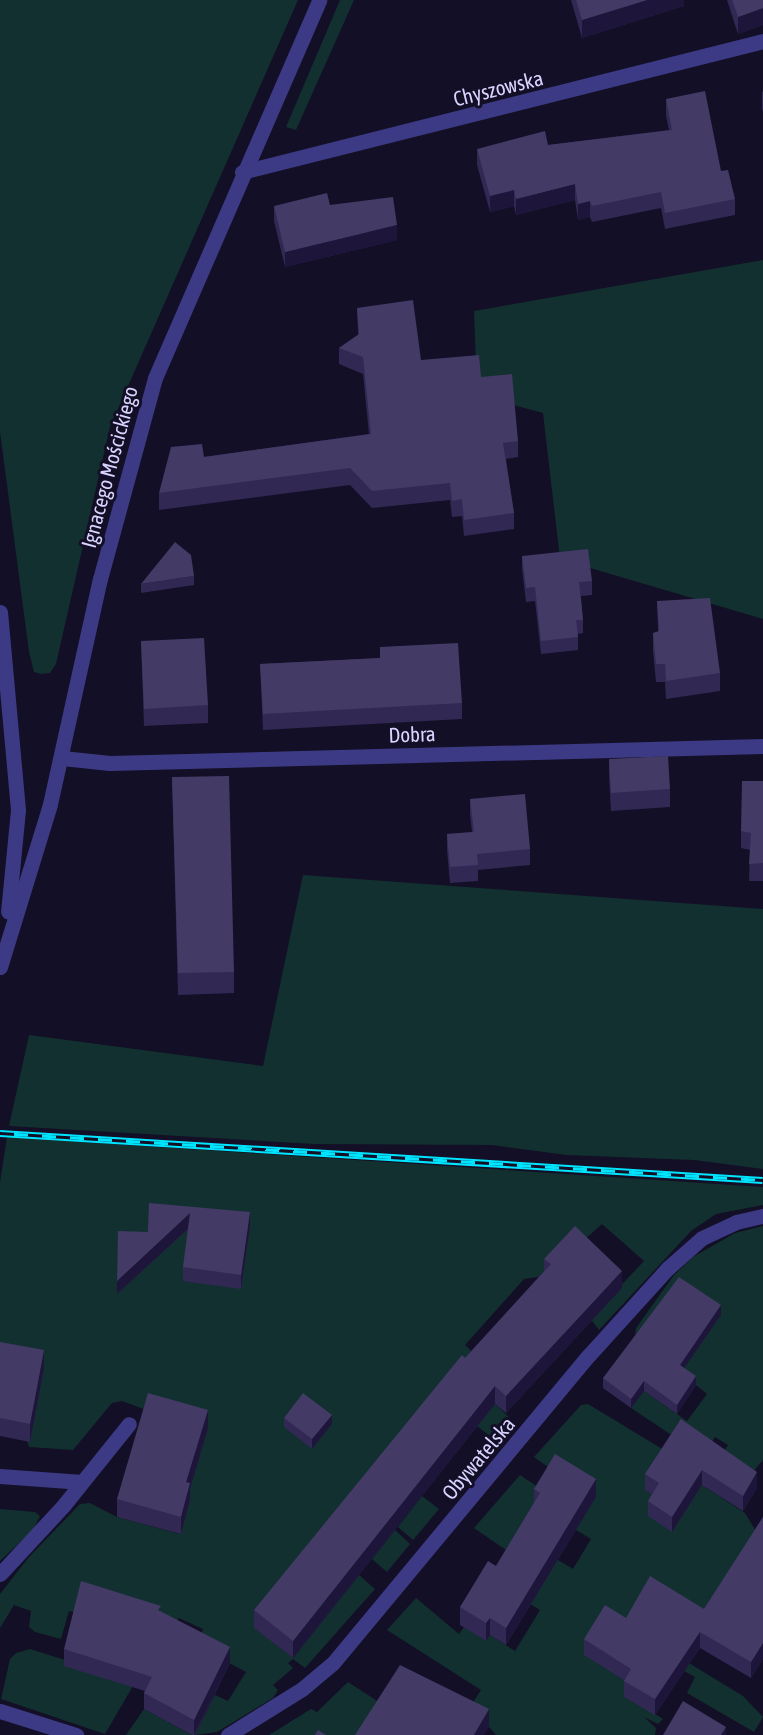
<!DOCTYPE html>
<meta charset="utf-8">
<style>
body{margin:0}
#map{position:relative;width:763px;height:1735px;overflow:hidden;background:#130f26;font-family:"Asap Condensed",sans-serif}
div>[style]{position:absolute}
.green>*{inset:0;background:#12302f}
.service>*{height:15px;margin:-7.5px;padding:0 7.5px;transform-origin:7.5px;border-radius:7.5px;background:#3d3a85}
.minor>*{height:15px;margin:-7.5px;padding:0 7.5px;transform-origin:7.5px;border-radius:7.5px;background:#3d3a85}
.tertiary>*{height:15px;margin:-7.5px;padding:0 7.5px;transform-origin:7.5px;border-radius:7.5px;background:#3d3a85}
.rail>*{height:7px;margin-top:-3.5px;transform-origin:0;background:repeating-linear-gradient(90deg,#130f26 0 14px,#00e5ff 0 28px);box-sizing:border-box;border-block:2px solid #00e5ff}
.wall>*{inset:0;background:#312854}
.shaded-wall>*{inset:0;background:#1d163a}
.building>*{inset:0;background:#433a66}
span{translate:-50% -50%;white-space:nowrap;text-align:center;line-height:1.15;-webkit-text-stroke:6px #130f26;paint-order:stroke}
.street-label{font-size:21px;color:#d9d4ff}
</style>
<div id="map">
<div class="green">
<i style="clip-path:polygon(0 0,298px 0,110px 427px,56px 664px,50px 673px,41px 674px,34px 672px,29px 652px,0 432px)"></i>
<i style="clip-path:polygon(340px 0,354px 0,296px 130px,286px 127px)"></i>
<i style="clip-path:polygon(763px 260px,763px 619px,560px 559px,543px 413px,477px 395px,474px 311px)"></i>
<i style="clip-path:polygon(303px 875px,763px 909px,763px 1169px,694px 1160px,567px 1155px,492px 1145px,314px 1144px,9px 1126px,29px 1035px,263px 1066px)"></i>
<i style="clip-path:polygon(7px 1137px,763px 1187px,763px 1205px,716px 1214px,691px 1231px,599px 1330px,590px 1318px,644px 1261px,602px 1224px,544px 1276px,524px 1279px,465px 1345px,480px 1359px,254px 1627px,293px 1658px,359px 1575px,375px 1589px,305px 1668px,293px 1659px,288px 1663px,293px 1668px,273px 1685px,278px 1690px,273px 1698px,217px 1732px,195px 1735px,215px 1695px,228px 1701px,246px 1672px,197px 1646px,203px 1629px,179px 1618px,144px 1667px,105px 1734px,1px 1699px,10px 1659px,16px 1653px,30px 1649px,65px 1660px,76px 1613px,69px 1611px,61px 1639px,35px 1632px,29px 1627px,31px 1611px,14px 1605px,0 1628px,0 1594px,29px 1557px,80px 1504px,90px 1503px,117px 1517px,180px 1534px,149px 1411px,122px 1401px,112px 1403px,73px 1450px,29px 1447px,0 1359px,0 1182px)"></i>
<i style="clip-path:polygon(763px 1226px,763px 1460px,746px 1480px,705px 1487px,745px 1513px,757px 1533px,703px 1627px,630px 1627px,743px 1696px,763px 1717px,754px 1732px,687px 1693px,695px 1677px,684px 1671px,631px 1685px,641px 1705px,663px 1719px,658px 1724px,644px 1717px,656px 1728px,655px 1735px,496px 1735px,489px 1727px,465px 1715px,481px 1690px,387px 1630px,416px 1598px,459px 1634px,464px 1627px,486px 1641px,490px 1635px,515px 1651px,540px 1610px,509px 1591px,525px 1563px,474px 1528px,520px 1475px,544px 1491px,523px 1539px,573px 1569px,591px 1539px,576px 1530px,555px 1472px,534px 1457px,581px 1405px,588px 1404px,669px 1453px,705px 1481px,728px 1445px,715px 1437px,706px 1451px,670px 1434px,631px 1408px,644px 1391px,687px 1421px,707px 1394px,635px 1336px,636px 1328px,674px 1275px,693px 1257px,735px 1233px)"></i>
<i style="clip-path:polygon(495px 1404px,517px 1425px,500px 1444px,477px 1426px)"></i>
<i style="clip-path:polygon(422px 1496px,439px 1509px,413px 1540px,398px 1527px)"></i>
<i style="clip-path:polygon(0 1509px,35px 1512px,40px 1516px,33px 1530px,0 1561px)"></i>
<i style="clip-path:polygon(395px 1530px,410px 1544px,387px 1572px,372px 1559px)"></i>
<i style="clip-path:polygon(348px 1682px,385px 1706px,395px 1735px,269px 1735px,311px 1709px,317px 1712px)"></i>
<i style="clip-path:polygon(144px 1709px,192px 1735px,126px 1735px)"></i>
</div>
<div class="service">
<i style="left:0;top:1476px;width:82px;rotate:4.2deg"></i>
<i style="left:0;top:1574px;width:93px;rotate:-47.2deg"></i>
<i style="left:63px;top:1506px;width:105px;rotate:-51.2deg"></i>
</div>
<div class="minor">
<i style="left:242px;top:172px;width:537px;rotate:-14.11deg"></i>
<i style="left:62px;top:758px;width:48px;rotate:5.9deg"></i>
<i style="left:110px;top:763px;width:653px;rotate:-1.49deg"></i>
<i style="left:0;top:1711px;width:80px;rotate:17.5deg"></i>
<i style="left:228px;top:1735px;width:87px;rotate:-31.9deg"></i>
<i style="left:302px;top:1689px;width:40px;rotate:-40deg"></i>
<i style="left:333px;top:1663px;width:400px;rotate:-50.3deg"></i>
<i style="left:589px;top:1355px;width:118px;rotate:-47.8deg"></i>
<i style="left:668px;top:1268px;width:45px;rotate:-41.4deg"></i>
<i style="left:702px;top:1238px;width:38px;rotate:-25deg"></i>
<i style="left:736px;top:1222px;width:28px;rotate:-13deg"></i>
</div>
<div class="tertiary">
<i style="left:0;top:612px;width:199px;rotate:84.8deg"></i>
<i style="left:18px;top:810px;width:102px;rotate:95.6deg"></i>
<i style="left:0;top:967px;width:170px;rotate:-72.9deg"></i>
<i style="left:50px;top:804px;width:230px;rotate:-77.5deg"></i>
<i style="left:100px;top:579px;width:208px;rotate:-74.7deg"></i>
<i style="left:155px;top:378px;width:412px;rotate:-66.5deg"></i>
</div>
<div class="rail">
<i style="left:0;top:1133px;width:764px;rotate:3.52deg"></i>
</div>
<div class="wall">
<i style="clip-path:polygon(571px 0,684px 0,684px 6px,582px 38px)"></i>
<i style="clip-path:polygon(727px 0,763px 0,763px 25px,738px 34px)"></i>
<i style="clip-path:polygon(763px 91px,763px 112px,762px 109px,762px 92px)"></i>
<i style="clip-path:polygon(666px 99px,721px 171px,735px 199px,735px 215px,665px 229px,661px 208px,592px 222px,590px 217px,578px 220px,575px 200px,516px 215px,514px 206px,490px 212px,477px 165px,477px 149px,548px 145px,669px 130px,666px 116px)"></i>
<i style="clip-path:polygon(274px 206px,397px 240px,285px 267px,274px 221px)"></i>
<i style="clip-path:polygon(357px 308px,421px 360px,481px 377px,518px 441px,518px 457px,506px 459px,514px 513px,514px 529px,464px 536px,462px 516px,452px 517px,450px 500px,372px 508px,350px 485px,159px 510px,159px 493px,204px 457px,369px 434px,363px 374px,339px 364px,339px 348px,358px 335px)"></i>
<i style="clip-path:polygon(522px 556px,592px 581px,592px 595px,581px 596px,583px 620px,583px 633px,578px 634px,578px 650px,541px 654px,535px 601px,526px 602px,522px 569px)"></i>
<i style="clip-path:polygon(194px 576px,194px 585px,141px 593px,141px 584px)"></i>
<i style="clip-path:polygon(657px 601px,720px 673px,720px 691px,666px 699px,665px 682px,656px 682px,653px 651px,653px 633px,658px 632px)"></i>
<i style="clip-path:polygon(141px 641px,208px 705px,208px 723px,144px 726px)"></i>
<i style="clip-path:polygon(380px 647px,462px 703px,462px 719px,263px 730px,260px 664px,380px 658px)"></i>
<i style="clip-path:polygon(609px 759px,670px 789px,670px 807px,611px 811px,609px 777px)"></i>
<i style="clip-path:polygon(172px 777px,234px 972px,234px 993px,178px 995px)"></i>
<i style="clip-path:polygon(763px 781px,763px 881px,749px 881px,750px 850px,741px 848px,741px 831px)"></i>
<i style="clip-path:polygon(470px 799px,530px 849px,530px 865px,478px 870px,478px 881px,450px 883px,447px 850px,447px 834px,472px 832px,470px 815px)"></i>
<i style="clip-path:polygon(149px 1203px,250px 1226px,241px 1289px,183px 1281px,183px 1267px,188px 1229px,117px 1294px,148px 1232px)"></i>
<i style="clip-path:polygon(544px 1259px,622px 1288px,506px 1413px,495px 1404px,293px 1658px,254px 1628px,254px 1610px,465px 1358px,544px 1271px)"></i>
<i style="clip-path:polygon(721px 1315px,684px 1368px,696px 1385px,677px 1414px,644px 1391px,631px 1408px,603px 1388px,603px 1378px)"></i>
<i style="clip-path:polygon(0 1342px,44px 1368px,30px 1442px,0 1436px)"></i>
<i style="clip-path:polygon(284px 1418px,332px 1424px,312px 1449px,284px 1427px)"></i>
<i style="clip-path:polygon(681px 1419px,757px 1488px,743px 1511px,702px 1485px,672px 1532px,648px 1516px,648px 1501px,652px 1494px,645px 1490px,645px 1474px)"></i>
<i style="clip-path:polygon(208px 1428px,190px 1489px,190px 1500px,181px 1534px,117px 1517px,117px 1499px)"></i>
<i style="clip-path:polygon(534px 1489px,596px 1497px,506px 1645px,490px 1635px,486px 1641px,460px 1625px,460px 1607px,496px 1566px,534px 1502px)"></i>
<i style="clip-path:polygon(763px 1517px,763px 1659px,751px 1678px,700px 1648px,655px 1715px,624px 1697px,624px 1680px,584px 1655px,584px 1639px,626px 1618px,704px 1609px)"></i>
<i style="clip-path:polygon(161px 1611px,230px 1663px,195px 1735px,192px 1735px,144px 1709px,144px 1693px,145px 1691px,64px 1666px,64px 1649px)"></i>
</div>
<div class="shaded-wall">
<i style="clip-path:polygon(647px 0,684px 0,684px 6px,582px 38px,582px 20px)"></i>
<i style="clip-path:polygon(763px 8px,763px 25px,738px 34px,738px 17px)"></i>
<i style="clip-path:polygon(575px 184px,575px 200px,516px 215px,516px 199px)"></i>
<i style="clip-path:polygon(514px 190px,514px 206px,490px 212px,490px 196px)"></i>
<i style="clip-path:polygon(590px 201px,590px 217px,578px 220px,578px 204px)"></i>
<i style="clip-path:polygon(397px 225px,397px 240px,285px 267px,285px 252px)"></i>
<i style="clip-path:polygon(250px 1212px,250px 1226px,241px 1289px,241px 1275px)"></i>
<i style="clip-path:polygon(190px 1213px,190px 1227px,117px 1294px,117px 1281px)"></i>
<i style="clip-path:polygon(622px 1271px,622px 1288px,506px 1413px,506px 1396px)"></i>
<i style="clip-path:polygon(721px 1305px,721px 1315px,680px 1374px,680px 1365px)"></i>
<i style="clip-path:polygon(44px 1350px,44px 1368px,30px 1442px,30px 1424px)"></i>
<i style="clip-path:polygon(696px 1376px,696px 1385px,677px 1414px,677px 1405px)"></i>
<i style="clip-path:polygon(644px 1381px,644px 1391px,631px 1408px,631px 1399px)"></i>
<i style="clip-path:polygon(495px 1386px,495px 1404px,293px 1658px,293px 1641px)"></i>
<i style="clip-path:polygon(208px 1410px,208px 1428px,190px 1489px,190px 1500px,181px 1534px,181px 1517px,186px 1482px)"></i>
<i style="clip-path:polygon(332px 1415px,332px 1424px,312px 1449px,312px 1439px)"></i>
<i style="clip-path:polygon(702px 1470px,702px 1485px,672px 1532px,672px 1517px)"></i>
<i style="clip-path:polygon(757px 1472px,757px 1488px,743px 1511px,743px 1496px)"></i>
<i style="clip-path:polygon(596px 1479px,596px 1497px,506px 1645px,506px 1628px)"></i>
<i style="clip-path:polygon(490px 1618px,490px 1635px,486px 1641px,486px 1623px)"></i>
<i style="clip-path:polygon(700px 1632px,700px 1648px,655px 1715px,655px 1699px)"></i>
<i style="clip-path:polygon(763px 1643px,763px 1659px,751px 1678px,751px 1662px)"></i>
<i style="clip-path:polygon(230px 1647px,230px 1663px,194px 1735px,194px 1720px)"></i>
<i style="clip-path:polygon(489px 1709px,489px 1727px,484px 1735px,474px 1735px)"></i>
<i style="clip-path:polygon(726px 1727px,726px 1735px,721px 1735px)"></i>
</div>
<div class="building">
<i style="clip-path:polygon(576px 0,647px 0,582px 20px)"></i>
<i style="clip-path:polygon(732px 0,763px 0,763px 8px,738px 17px)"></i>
<i style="clip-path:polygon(705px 91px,721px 171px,728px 170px,735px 199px,665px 213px,661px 192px,592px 206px,590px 201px,578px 204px,575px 184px,516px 199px,514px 190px,490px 196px,477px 149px,545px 131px,548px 145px,672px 130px,666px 99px)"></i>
<i style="clip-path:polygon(327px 193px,330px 205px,393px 197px,397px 225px,285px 252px,274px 206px)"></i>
<i style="clip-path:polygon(413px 300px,421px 360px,479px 355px,481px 377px,512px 374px,518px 441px,503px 443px,514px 513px,464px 520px,462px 499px,452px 501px,450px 483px,372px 491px,350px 468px,159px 493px,171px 447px,202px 444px,204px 457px,371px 434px,363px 357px,339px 348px,359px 334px,357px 308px)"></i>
<i style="clip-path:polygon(175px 542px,191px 555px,194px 576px,141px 584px)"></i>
<i style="clip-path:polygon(588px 549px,592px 581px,579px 582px,583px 620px,576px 620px,578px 637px,541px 641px,535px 587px,526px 588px,522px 556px)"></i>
<i style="clip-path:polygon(710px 598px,720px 673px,666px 681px,665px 664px,656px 664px,653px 633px,659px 631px,657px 601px)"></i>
<i style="clip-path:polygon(204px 638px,208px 705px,144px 709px,141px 641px)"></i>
<i style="clip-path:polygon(458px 643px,462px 703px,263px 714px,260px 664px,380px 658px,380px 647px)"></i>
<i style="clip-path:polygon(668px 756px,670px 789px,611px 793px,609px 759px)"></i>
<i style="clip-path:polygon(229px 776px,234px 972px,178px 973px,172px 777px)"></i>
<i style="clip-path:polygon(742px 781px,763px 781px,763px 863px,749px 864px,751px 833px,741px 831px)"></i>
<i style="clip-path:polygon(525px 794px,530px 849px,477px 854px,478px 865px,450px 867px,447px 834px,474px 832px,470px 799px)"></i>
<i style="clip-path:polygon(149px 1203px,250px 1212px,241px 1275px,183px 1267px,190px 1213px,117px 1281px,118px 1231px,148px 1232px)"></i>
<i style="clip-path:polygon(575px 1226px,622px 1271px,506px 1396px,495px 1386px,293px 1641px,254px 1610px,462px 1355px,465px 1358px,551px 1264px,544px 1259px)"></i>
<i style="clip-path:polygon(679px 1277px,721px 1305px,680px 1365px,696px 1376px,677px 1405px,644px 1381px,631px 1399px,603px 1378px)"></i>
<i style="clip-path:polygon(0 1342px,44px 1350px,30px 1424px,0 1418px)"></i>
<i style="clip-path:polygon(148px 1393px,208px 1410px,186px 1482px,190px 1483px,181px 1517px,117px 1499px)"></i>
<i style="clip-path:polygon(303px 1393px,332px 1415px,312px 1439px,284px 1418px)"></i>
<i style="clip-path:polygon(681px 1419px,757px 1472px,743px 1496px,702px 1470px,672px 1517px,648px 1501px,659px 1483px,645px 1474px)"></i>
<i style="clip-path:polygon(555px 1454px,596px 1479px,506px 1628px,490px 1618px,486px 1623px,460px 1607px,488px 1561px,496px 1566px,540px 1493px,534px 1489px)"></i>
<i style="clip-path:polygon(763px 1517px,763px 1643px,751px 1662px,700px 1632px,655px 1699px,624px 1681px,631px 1669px,584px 1639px,605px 1605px,626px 1618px,650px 1576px,704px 1609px)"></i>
<i style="clip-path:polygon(81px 1581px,161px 1606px,158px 1610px,230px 1647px,194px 1720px,144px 1693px,152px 1677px,64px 1649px)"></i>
<i style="clip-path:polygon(400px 1665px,489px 1709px,474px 1735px,355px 1735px)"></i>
<i style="clip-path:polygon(683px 1701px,726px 1727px,721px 1735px,663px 1735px)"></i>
<i style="clip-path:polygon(318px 1730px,326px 1735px,315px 1735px)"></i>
</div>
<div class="street-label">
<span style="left:498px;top:88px;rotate:-14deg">Chyszowska</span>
<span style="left:109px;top:467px;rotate:-75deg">Ignacego Mościckiego</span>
<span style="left:412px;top:734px;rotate:-2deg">Dobra</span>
<span style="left:478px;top:1458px;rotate:-50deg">Obywatelska</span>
</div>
</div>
